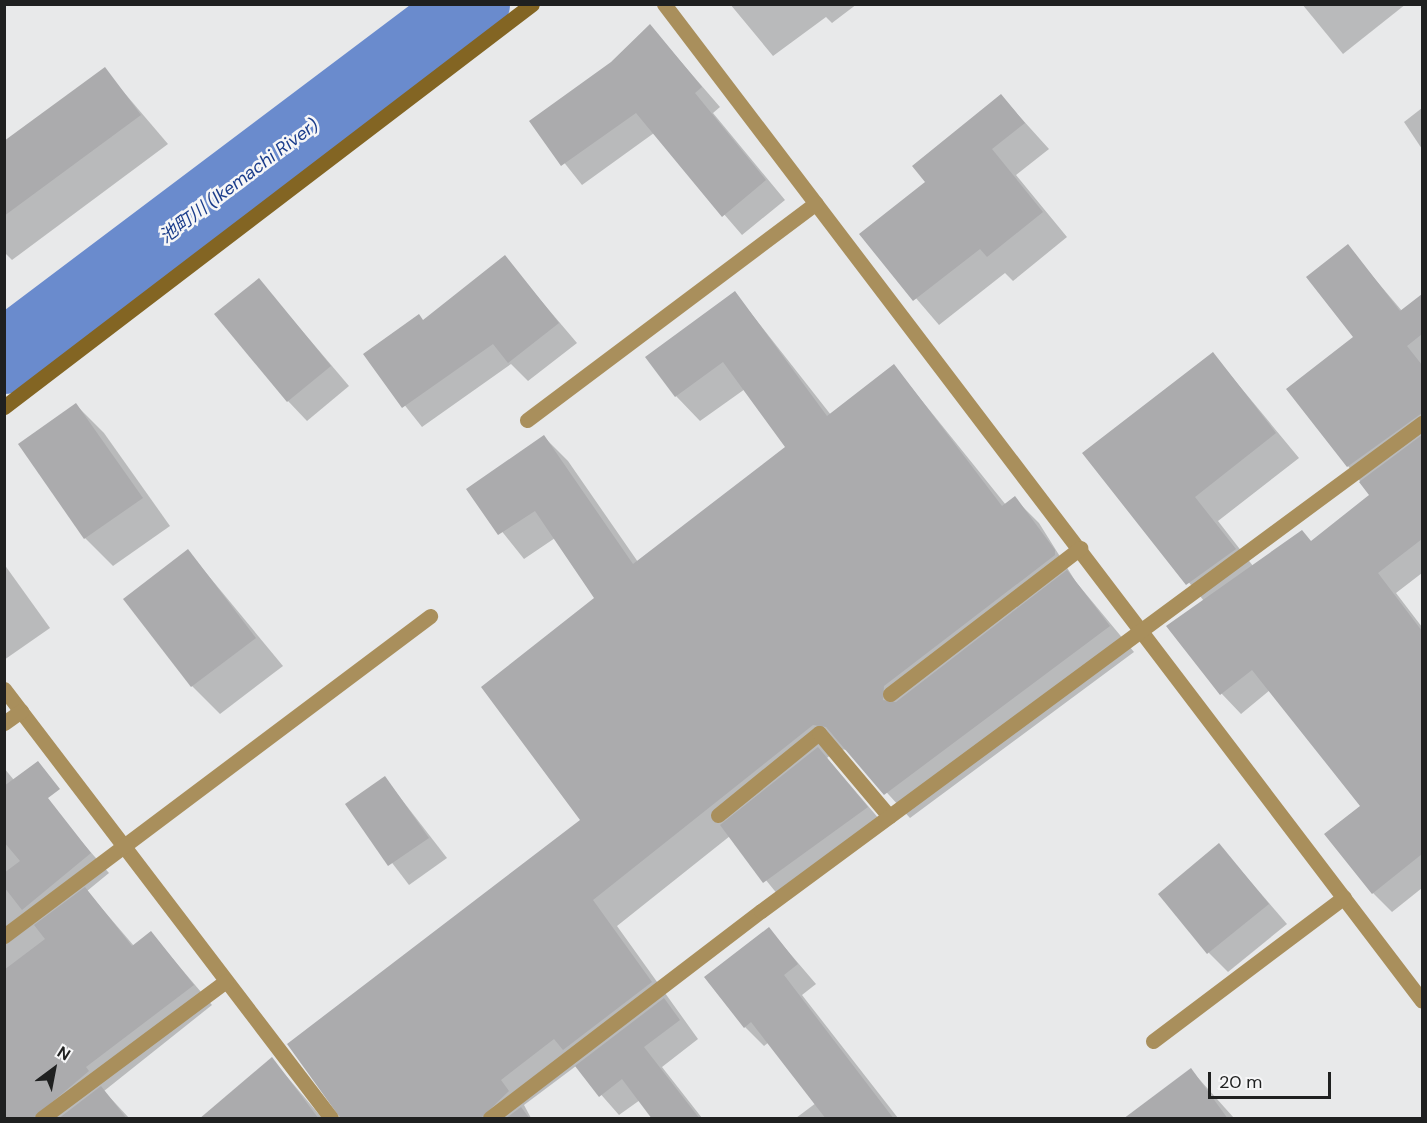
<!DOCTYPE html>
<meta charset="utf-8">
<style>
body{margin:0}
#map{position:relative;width:1427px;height:1123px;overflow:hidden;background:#e8e9ea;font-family:"DM Sans","Noto Sans JP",sans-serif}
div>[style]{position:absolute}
.shadow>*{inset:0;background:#0003}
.river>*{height:74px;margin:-37px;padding:0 37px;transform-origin:37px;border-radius:37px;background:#6a8bcd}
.building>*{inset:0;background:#ababad}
.street>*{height:15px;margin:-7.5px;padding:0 7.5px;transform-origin:7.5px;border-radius:7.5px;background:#a98f5c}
.secondary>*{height:15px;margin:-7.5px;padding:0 7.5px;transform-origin:7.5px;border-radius:7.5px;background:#836523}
span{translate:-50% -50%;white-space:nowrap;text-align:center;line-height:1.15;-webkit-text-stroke:5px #f6f6f7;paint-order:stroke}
.water-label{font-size:18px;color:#1b3d8b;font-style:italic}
.frame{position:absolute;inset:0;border:6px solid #1f2020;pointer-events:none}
.north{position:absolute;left:24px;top:1039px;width:60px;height:60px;-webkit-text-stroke:4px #f6f6f7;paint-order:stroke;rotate:32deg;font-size:16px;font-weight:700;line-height:24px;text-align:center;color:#1f2020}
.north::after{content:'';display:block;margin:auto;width:21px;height:27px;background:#1f2020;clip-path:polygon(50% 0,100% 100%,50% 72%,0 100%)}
.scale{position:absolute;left:1208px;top:1072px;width:123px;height:27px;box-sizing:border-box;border:3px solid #1f2020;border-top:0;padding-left:8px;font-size:18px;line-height:21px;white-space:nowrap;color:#1f2020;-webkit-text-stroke:4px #f6f6f7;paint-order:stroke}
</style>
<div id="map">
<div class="shadow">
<i style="clip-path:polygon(730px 4px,857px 4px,832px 23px,826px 17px,773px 56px)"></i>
<i style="clip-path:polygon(1302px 4px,1406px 4px,1343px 54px)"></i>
<i style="clip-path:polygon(650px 26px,720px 107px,713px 113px,785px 200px,742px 235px,654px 133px,582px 185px,531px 121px,612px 63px)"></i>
<i style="clip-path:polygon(104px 69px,168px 144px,12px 260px,4px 252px,4px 143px)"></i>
<i style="clip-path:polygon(1001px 96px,1049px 149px,1016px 175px,1067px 237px,1013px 281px,1005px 273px,939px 325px,861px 234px,927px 182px)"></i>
<i style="clip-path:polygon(1422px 108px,1422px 149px,1404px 122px)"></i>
<i style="clip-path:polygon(1347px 246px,1402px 311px,1413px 303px,1422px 312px,1422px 573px,1396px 593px,1422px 627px,1422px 784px,1404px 798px,1422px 821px,1422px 888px,1392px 912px,1373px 893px,1362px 806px,1270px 690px,1241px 714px,1222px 694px,1168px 626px,1204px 601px,1084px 453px,1213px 354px,1299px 458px,1218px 521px,1253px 566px,1312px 542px,1371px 495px,1348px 466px,1355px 337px)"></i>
<i style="clip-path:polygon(504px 257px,577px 343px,528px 381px,511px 364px,422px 427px,365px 355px,424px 321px)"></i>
<i style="clip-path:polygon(259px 280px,349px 386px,307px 421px,288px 401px)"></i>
<i style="clip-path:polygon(735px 293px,831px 415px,894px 366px,1006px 505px,1014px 498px,1039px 523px,1076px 582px,1134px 652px,910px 818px,848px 750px,838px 749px,827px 758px,886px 827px,783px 901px,730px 836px,617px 926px,698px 1039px,662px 1067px,702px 1118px,654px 1118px,640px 1100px,619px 1115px,576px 1066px,524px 1105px,531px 1118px,347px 1118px,582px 820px,596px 598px,555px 538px,524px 559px,468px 489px,544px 437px,568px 461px,638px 562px,787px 448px,745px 389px,700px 421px,676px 396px)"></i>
<i style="clip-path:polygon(76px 405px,104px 433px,170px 526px,113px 566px,85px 538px)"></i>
<i style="clip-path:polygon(188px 551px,283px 666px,220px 714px,192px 686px)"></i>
<i style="clip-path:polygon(4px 564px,50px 628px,4px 660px)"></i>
<i style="clip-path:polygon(4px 768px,57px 832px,67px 825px,109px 873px,87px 891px,134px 946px,151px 933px,212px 1005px,104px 1091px,129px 1118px,4px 1118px)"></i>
<i style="clip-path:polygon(385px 778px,447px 858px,409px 885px,347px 804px)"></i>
<i style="clip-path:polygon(1219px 845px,1287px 924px,1228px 972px,1209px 953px)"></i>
<i style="clip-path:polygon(769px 929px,816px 984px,802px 995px,898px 1118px,796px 1118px,816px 1103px,769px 1042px,764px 1046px,745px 1027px)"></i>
<i style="clip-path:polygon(272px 1059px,322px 1118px,205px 1118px)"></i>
<i style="clip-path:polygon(1191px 1070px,1234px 1118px,1125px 1118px)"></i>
</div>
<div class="river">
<i style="left:4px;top:357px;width:587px;rotate:-36.97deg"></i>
</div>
<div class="building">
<i style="clip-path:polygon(650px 24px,702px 87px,695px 93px,766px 180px,722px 217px,636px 113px,561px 166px,529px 121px,611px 62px)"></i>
<i style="clip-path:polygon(105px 67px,141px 115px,4px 216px,4px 141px)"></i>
<i style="clip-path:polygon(1001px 94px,1025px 123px,992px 149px,1043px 212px,987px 257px,980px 249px,913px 301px,859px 234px,925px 182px,912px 166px)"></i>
<i style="clip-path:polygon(1348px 244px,1400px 311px,1422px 294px,1422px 334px,1407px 346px,1422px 365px,1422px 413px,1347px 467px,1286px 389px,1353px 337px,1306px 277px)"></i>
<i style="clip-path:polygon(505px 255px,559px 323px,508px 363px,493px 344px,402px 408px,363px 354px,419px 314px,423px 320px)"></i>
<i style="clip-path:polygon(259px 278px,331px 366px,287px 402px,214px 314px)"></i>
<i style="clip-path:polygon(735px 291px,827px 416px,894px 364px,1002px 506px,1015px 496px,1055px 550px,1055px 555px,884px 686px,883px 700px,896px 702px,1067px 570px,1110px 626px,884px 795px,826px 727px,813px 725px,593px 900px,652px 982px,563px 1050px,554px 1039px,501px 1080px,509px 1091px,480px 1119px,341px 1119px,287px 1044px,580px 820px,481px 687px,594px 598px,535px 511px,498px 535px,466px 489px,544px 435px,633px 564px,785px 447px,723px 362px,675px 397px,645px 357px)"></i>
<i style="clip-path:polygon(1213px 352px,1276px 433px,1195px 497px,1236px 549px,1186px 585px,1082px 453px)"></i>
<i style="clip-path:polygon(76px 403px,143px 498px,84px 539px,18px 444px)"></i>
<i style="clip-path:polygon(1422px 435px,1422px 539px,1378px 573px,1422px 631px,1422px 854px,1372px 894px,1324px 834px,1360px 806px,1252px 670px,1220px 695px,1166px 626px,1302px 530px,1311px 541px,1369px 495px,1359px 482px)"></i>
<i style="clip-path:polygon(188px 549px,256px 638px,191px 687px,123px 599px)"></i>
<i style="clip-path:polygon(818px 747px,868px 807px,763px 883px,720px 825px)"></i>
<i style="clip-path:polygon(38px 761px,60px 789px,48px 798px,91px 853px,22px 910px,4px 887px,4px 873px,20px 861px,4px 842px,4px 786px)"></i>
<i style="clip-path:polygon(385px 776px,429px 838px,388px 866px,345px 804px)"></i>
<i style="clip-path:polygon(1219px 843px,1269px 904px,1207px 954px,1158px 894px)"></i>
<i style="clip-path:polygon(85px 887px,132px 946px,151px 931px,194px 985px,86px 1067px,89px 1071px,32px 1119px,4px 1119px,4px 970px,45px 939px,34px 925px)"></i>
<i style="clip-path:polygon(769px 927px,798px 964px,784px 975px,894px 1119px,826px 1119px,751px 1022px,744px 1028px,704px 977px)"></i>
<i style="clip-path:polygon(664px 998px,680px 1020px,644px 1047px,700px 1119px,652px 1119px,622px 1079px,599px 1097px,575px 1066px)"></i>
<i style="clip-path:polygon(272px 1057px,319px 1119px,199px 1119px)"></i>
<i style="clip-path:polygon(1191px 1068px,1228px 1119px,1123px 1119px)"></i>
<i style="clip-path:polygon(101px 1086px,127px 1119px,58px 1119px)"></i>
<i style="clip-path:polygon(521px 1107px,530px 1119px,505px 1119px)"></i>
</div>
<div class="street">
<i style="left:664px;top:4px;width:1252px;rotate:52.75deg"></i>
<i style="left:527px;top:420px;width:361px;rotate:-36.9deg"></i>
<i style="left:4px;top:689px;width:539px;rotate:52.68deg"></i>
<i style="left:890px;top:694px;width:240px;rotate:-37.5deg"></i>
<i style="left:4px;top:723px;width:21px;rotate:-35deg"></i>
<i style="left:718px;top:815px;width:130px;rotate:-39.1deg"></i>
<i style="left:819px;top:733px;width:109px;rotate:49.9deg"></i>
<i style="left:4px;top:936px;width:533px;rotate:-36.91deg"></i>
<i style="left:1153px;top:1041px;width:239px;rotate:-37deg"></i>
<i style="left:42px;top:1118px;width:229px;rotate:-36.7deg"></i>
<i style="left:490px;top:1118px;width:341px;rotate:-37.4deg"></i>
<i style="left:761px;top:911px;width:822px;rotate:-36.44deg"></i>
</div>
<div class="secondary">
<i style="left:4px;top:407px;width:664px;rotate:-37.35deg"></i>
</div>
<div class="water-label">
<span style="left:239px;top:181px;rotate:-37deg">池町川 (Ikemachi River)</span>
</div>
<div class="frame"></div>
<div class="north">N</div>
<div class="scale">20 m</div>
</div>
